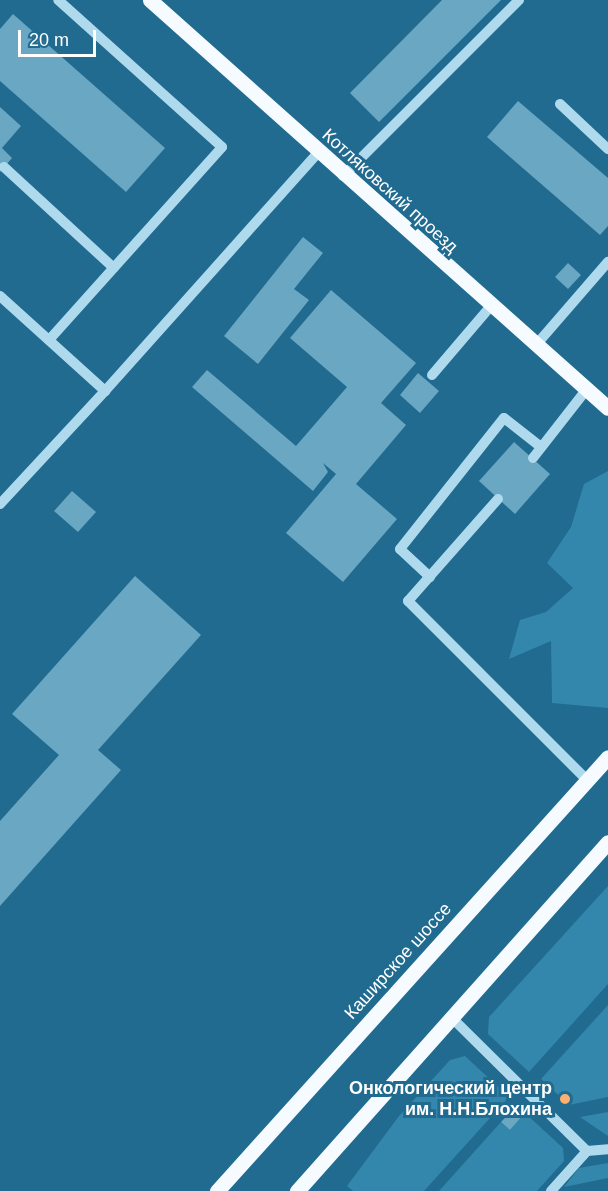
<!DOCTYPE html>
<meta charset="utf-8">
<style>
body{margin:0}
#map{position:relative;width:608px;height:1191px;overflow:hidden;background:#206b8f;font-family:Arial,sans-serif}
div>[style]{position:absolute}
.green>*{inset:0;background:#3387ac}
.building>*{inset:0;background:#69a7c3}
.minor>*{height:10px;margin:-5px;padding:0 5px;transform-origin:5px;border-radius:5px;background:#afdaed}
.major>*{height:15px;margin:-7.5px;padding:0 7.5px;transform-origin:7.5px;border-radius:7.5px;background:#f5fbff}
.dots>*{width:16px;height:16px;translate:-50% -50%;box-sizing:border-box;border:3px solid #206b8f;border-radius:50%}
span{translate:-50% -50%;white-space:nowrap;text-align:center;line-height:1.15;-webkit-text-stroke:6px #206b8f;paint-order:stroke}
.street-label{font-size:18px;color:#fff}
.poi-label{font-size:18px;color:#fff;font-weight:700}
.right{translate:-100% -50%;text-align:right}
.scale{position:absolute;left:18px;top:30px;width:78px;height:27px;box-sizing:border-box;border:3px solid #fff;border-top:0;padding-left:8px;font-size:18px;line-height:21px;white-space:nowrap;color:#fff;-webkit-text-stroke:4px #206b8f;paint-order:stroke}
</style>
<div id="map">
<div class="green">
<i style="clip-path:polygon(608px 471px,608px 708px,552px 703px,551px 641px,509px 659px,520px 620px,546px 612px,573px 588px,547px 563px,571px 527px,584px 484px)"></i>
<i style="clip-path:polygon(608px 886px,608px 984px,529px 1072px,488px 1034px,489px 1017px)"></i>
<i style="clip-path:polygon(608px 1005px,608px 1097px,569px 1105px,541px 1079px)"></i>
<i style="clip-path:polygon(465px 1056px,509px 1097px,424px 1191px,353px 1191px,347px 1186px,399px 1116px,450px 1060px)"></i>
<i style="clip-path:polygon(608px 1112px,608px 1136px,580px 1117px)"></i>
<i style="clip-path:polygon(525px 1113px,563px 1148px,564px 1161px,537px 1191px,439px 1191px,501px 1122px,510px 1130px)"></i>
<i style="clip-path:polygon(608px 1163px,608px 1178px,564px 1187px,579px 1168px)"></i>
</div>
<div class="building">
<i style="clip-path:polygon(442px 0,501px 0,379px 122px,350px 93px)"></i>
<i style="clip-path:polygon(13px 14px,165px 148px,126px 192px,0 81px,0 29px)"></i>
<i style="clip-path:polygon(518px 101px,608px 178px,608px 226px,600px 235px,487px 137px)"></i>
<i style="clip-path:polygon(0 107px,21px 126px,2px 148px,12px 158px,0 172px)"></i>
<i style="clip-path:polygon(303px 237px,323px 253px,294px 289px,309px 300px,258px 364px,224px 336px)"></i>
<i style="clip-path:polygon(568px 263px,581px 275px,568px 289px,555px 277px)"></i>
<i style="clip-path:polygon(331px 290px,416px 363px,381px 403px,406px 425px,356px 484px,397px 519px,343px 582px,286px 533px,336px 474px,323px 463px,328px 472px,313px 491px,192px 387px,207px 370px,296px 446px,347px 387px,290px 338px)"></i>
<i style="clip-path:polygon(418px 373px,439px 391px,420px 413px,400px 395px)"></i>
<i style="clip-path:polygon(514px 442px,550px 474px,515px 514px,479px 481px)"></i>
<i style="clip-path:polygon(72px 491px,96px 512px,78px 532px,54px 511px)"></i>
<i style="clip-path:polygon(135px 576px,201px 635px,98px 750px,121px 770px,0 906px,0 821px,59px 755px,12px 714px)"></i>
<i style="clip-path:polygon(517px 1105px,525px 1113px,510px 1130px,501px 1122px)"></i>
</div>
<div class="minor">
<i style="left:560px;top:104px;width:66px;rotate:43.2deg"></i>
<i style="left:4px;top:167px;width:149px;rotate:42.6deg"></i>
<i style="left:343px;top:176px;width:249px;rotate:-45deg"></i>
<i style="left:0;top:296px;width:142px;rotate:42.1deg"></i>
<i style="left:105px;top:391px;width:319px;rotate:-48.2deg"></i>
<i style="left:49px;top:340px;width:259px;rotate:-48.1deg"></i>
<i style="left:222px;top:147px;width:220px;rotate:-138.1deg"></i>
<i style="left:536px;top:345px;width:110px;rotate:-49.1deg"></i>
<i style="left:432px;top:375px;width:91px;rotate:-49.5deg"></i>
<i style="left:533px;top:458px;width:88px;rotate:-52deg"></i>
<i style="left:498px;top:499px;width:136px;rotate:131.4deg"></i>
<i style="left:408px;top:601px;width:253px;rotate:45deg"></i>
<i style="left:0;top:504px;width:154px;rotate:-47.1deg"></i>
<i style="left:430px;top:577px;width:41px;rotate:-137deg"></i>
<i style="left:400px;top:549px;width:167px;rotate:-51.6deg"></i>
<i style="left:504px;top:418px;width:47px;rotate:38.1deg"></i>
<i style="left:451px;top:1017px;width:191px;rotate:44.6deg"></i>
<i style="left:551px;top:1191px;width:54px;rotate:-48deg"></i>
<i style="left:587px;top:1151px;width:21px;rotate:-5deg"></i>
</div>
<div class="major">
<i style="left:150px;top:0;width:613px;rotate:41.7deg"></i>
<i style="left:217px;top:1191px;width:584px;rotate:-47.98deg"></i>
<i style="left:297px;top:1191px;width:467px;rotate:-48.3deg"></i>
</div>
<div class="dots">
<i style="left:565px;top:1099px;background:#fab170"></i>
</div>
<div class="street-label">
<span style="left:390px;top:191px;rotate:42deg">Котляковский проезд</span>
<span style="left:398px;top:961px;rotate:-48deg">Каширское шоссе</span>
</div>
<div class="poi-label">
<span class="right" style="left:552px;top:1099px">Онкологический центр<br>им. Н.Н.Блохина</span>
</div>
<div class="scale">20 m</div>
</div>
